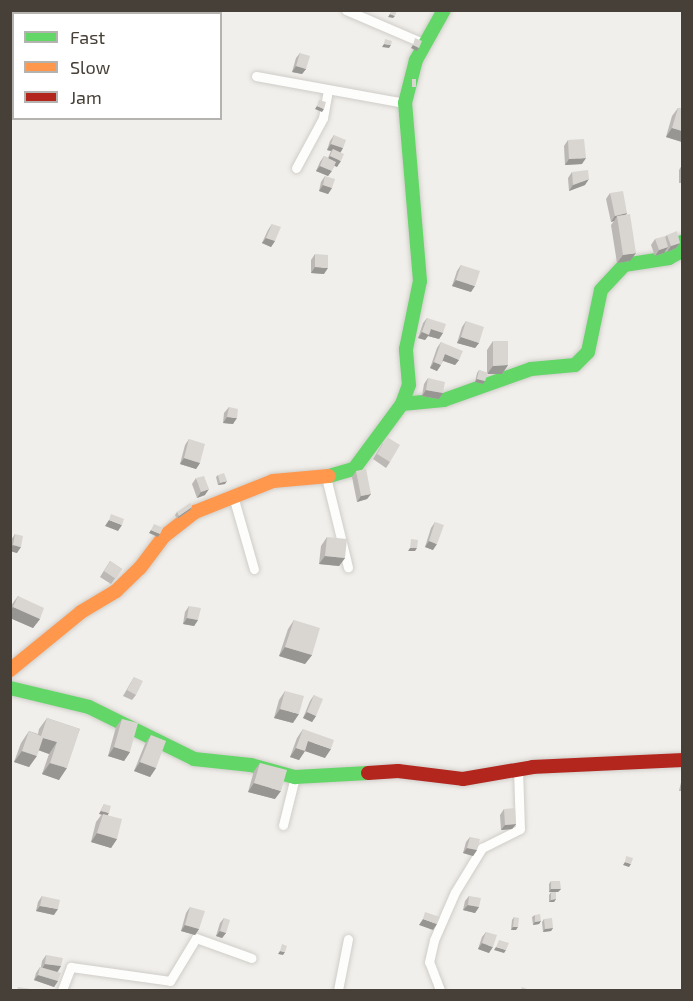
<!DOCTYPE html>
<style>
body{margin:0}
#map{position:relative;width:693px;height:1001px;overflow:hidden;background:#f1efeb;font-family:"Exo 2",sans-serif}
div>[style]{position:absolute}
.roads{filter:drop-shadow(0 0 2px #cfcdc9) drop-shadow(0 0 2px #cfcdc9)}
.street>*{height:9px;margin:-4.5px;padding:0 4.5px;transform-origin:4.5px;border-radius:4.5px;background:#fdfdfc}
.fast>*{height:14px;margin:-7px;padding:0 7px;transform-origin:7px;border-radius:7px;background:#63d668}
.slow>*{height:14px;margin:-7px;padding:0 7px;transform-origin:7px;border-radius:7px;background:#ff974d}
.jam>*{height:14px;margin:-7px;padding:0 7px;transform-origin:7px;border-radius:7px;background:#b3261e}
.wall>*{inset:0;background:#bbb8b5}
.shaded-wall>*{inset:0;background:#989693}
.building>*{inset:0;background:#d9d6d2}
span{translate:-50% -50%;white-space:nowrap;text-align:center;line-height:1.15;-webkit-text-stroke:5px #fff;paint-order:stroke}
.frame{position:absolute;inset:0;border:12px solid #474038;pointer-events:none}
.legend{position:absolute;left:12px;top:12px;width:210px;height:108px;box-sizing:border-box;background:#fff;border:2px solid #b5b3af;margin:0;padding:8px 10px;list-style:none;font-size:18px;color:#474038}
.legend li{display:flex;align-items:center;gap:12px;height:30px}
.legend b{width:30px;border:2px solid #b5b3af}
</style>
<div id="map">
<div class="roads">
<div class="street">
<i style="left:346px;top:10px;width:84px;rotate:23.2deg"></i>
<i style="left:256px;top:76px;width:151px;rotate:10.3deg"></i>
<i style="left:296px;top:168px;width:57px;rotate:-61.6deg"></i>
<i style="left:323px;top:118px;width:29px;rotate:-80deg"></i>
<i style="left:326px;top:477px;width:93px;rotate:76.3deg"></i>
<i style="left:233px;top:496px;width:76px;rotate:74deg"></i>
<i style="left:283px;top:825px;width:49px;rotate:-76deg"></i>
<i style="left:62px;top:990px;width:25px;rotate:-69deg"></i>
<i style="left:71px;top:967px;width:100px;rotate:8deg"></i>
<i style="left:170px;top:981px;width:50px;rotate:-58.8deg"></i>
<i style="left:196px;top:938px;width:59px;rotate:19.7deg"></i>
<i style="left:338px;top:990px;width:52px;rotate:-78.9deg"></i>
<i style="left:440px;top:990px;width:30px;rotate:-111deg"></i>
<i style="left:429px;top:962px;width:23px;rotate:-77deg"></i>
<i style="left:434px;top:940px;width:52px;rotate:-66.4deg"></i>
<i style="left:455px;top:892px;width:52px;rotate:-58.5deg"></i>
<i style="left:482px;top:848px;width:42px;rotate:-26.6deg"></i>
<i style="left:520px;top:829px;width:59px;rotate:-91.9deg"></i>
</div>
<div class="fast">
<i style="left:402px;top:404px;width:42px;rotate:-5.4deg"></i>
<i style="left:444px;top:400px;width:92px;rotate:-19.6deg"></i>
<i style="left:531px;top:369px;width:44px;rotate:-5.2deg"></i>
<i style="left:575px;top:365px;width:18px;rotate:-45deg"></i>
<i style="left:588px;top:352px;width:63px;rotate:-78.2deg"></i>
<i style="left:601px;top:290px;width:34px;rotate:-47deg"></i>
<i style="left:624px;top:265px;width:46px;rotate:-8.8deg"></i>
<i style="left:669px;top:258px;width:10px;rotate:-29deg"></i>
<i style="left:678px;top:253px;width:12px;rotate:-70deg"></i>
<i style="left:329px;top:476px;width:26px;rotate:-16deg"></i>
<i style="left:354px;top:469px;width:81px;rotate:-53.6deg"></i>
<i style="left:402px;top:404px;width:20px;rotate:-70deg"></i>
<i style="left:409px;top:385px;width:36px;rotate:-95deg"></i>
<i style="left:406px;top:349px;width:69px;rotate:-78.4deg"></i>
<i style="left:420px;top:281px;width:179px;rotate:-94.8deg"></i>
<i style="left:405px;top:103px;width:44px;rotate:-75.7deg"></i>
<i style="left:416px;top:60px;width:57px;rotate:-60.8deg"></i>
<i style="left:10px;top:688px;width:81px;rotate:13.5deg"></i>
<i style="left:89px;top:707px;width:117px;rotate:26.3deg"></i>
<i style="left:194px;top:759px;width:57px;rotate:6deg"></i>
<i style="left:251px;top:765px;width:46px;rotate:15.3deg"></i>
<i style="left:295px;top:777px;width:73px;rotate:-3.1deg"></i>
</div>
<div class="slow">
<i style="left:10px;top:670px;width:92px;rotate:-39.2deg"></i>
<i style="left:81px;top:612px;width:41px;rotate:-31deg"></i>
<i style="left:116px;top:591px;width:33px;rotate:-44deg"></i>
<i style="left:140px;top:568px;width:39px;rotate:-53deg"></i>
<i style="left:163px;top:537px;width:41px;rotate:-38deg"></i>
<i style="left:195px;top:512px;width:84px;rotate:-21.7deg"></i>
<i style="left:273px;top:481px;width:56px;rotate:-5.1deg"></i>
</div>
<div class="jam">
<i style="left:368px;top:773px;width:30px;rotate:-4deg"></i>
<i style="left:398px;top:771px;width:65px;rotate:7deg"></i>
<i style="left:463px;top:779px;width:71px;rotate:-9.7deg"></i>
<i style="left:533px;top:767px;width:149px;rotate:-2.7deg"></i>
</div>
</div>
<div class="wall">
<i style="clip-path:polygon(300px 53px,306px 69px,302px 74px,292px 72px,296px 58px)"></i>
<i style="clip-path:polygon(678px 108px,682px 109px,682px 142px,666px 137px,672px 116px)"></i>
<i style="clip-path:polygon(334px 135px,343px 148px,341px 152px,337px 167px,335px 165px,328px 176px,316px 171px,320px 162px,324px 156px,328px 158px,331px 151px,327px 150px,330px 141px)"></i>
<i style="clip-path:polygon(568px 140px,582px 164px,565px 165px,564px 146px)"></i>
<i style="clip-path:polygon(682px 165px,682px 183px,679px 183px,679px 170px)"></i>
<i style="clip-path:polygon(572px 172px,585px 185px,569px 191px,568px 178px)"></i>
<i style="clip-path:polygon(325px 176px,332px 188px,328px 194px,319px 191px,321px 182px)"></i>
<i style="clip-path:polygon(610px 193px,627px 213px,626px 215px,630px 261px,617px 263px,611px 225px,614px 221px,611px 222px,606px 199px)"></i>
<i style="clip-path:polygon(272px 224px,275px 241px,271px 247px,262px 243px,268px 230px)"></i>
<i style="clip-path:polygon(667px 235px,680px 243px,676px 248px,667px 252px,666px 250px,664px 253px,655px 256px,651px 245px,655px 239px,665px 237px)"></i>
<i style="clip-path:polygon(315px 254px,324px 274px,311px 273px,311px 260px)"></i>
<i style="clip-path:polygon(461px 265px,471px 292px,452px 286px,457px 271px)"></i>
<i style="clip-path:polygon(427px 318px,443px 333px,439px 339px,428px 336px,425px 340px,418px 338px,423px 323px)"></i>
<i style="clip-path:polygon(466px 321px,479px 343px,475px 348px,457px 343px,462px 327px)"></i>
<i style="clip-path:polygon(493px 341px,508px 365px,502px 374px,487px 374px,483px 384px,475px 382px,477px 373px,479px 370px,487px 373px,487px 350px)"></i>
<i style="clip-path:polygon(441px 342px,459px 360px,455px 365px,443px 361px,437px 371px,430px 368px,437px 348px)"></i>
<i style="clip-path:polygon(428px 378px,443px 393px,439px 399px,422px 396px,424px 384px)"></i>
<i style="clip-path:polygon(229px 407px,233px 424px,223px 423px,224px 413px)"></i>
<i style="clip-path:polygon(189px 439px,200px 463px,196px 469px,180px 464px,185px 445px)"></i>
<i style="clip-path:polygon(383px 443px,390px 462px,386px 468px,373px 459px)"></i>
<i style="clip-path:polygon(356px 471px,371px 494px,367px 499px,357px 502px,352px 477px)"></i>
<i style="clip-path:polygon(218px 475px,225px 484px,218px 485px,216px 477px)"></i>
<i style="clip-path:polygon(196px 478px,205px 495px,197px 498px,192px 484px)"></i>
<i style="clip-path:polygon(192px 507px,190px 510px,177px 519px,175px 515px,177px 512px)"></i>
<i style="clip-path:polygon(435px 522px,433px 550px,425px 547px,431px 528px)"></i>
<i style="clip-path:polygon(15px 534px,17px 553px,10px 551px,11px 540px)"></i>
<i style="clip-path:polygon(327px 537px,345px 558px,339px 566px,319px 564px,321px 546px)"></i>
<i style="clip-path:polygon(110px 561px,122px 569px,111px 584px,100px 577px)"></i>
<i style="clip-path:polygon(18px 596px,40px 619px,33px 628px,10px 618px,10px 607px)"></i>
<i style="clip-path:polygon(189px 606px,198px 620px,194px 626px,183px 624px,185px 612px)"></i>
<i style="clip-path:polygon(294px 620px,312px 655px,305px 664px,279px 656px,288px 629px)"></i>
<i style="clip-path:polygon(134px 677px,136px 695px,132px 700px,123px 696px)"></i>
<i style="clip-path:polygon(285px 691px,293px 723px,274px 718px,279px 700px)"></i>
<i style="clip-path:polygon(314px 695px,316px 716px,312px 722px,303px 718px,310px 701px)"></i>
<i style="clip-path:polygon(47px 718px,80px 729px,59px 780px,42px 774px,49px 754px,39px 750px,29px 767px,14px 762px,21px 743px,29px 731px,38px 734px,39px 729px)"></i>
<i style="clip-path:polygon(122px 719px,130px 752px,124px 761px,108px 756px,116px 727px)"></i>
<i style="clip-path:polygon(303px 729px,325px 758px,305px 751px,299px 760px,290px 757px,297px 738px)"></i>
<i style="clip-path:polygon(151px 735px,156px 768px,150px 777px,134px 771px,145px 744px)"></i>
<i style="clip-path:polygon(260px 763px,275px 799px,248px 792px,254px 771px)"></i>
<i style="clip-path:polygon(682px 778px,682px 791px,679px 791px)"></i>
<i style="clip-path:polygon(104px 804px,117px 839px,111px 848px,91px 842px,96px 822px,102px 814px,99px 814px)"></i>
<i style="clip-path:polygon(504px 809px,516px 824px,512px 829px,501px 830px,500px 815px)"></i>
<i style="clip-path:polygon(470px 837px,477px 850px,473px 856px,463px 853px,466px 842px)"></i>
<i style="clip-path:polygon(551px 881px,561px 889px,558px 892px,549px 892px,549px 884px)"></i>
<i style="clip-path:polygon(551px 892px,556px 899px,554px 902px,549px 902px,549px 895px)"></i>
<i style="clip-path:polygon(42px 896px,54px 915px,36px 911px,38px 902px)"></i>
<i style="clip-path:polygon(469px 896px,479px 907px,475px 913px,463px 910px,465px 901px)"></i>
<i style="clip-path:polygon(190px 907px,199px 929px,195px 935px,181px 931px,186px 913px)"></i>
<i style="clip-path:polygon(535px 915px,541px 921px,539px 924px,533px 925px,532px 917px)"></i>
<i style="clip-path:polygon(514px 917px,516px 930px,511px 930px,512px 920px)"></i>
<i style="clip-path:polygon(224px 918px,226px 933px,222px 938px,216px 936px,220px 923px)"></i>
<i style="clip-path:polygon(544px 919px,553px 928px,551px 931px,543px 932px,542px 922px)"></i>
<i style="clip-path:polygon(486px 932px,489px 953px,478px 949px,482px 937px)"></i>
<i style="clip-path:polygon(46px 955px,61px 966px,58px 972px,58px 981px,54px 987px,34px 980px,36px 973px,40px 967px,41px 967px,42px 961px)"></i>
</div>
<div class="shaded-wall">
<i style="clip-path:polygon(390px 14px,395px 16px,393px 18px,388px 17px)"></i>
<i style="clip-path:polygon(384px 44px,391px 45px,389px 48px,382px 47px)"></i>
<i style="clip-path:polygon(413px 45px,419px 48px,417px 51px,411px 48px)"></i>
<i style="clip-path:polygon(296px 66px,306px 69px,302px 74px,292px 72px)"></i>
<i style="clip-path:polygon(317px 106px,324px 109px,322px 112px,315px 109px)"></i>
<i style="clip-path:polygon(672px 128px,682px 131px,682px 142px,666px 137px)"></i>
<i style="clip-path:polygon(331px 144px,343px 148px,339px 154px,333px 149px,331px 151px,327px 150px)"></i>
<i style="clip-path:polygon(330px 156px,341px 161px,337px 167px,326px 162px)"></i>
<i style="clip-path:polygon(586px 158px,582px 164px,565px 165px,569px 159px)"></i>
<i style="clip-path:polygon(320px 166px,332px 171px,328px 176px,316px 171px)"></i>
<i style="clip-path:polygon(589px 179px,585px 185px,569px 191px,573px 185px)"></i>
<i style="clip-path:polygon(323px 185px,332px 188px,328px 194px,319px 191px)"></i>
<i style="clip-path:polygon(627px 213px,623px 219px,617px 216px,614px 221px,611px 222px,615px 216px)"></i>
<i style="clip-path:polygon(266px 238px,275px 241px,271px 247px,262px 243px)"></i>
<i style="clip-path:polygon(680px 243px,676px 248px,667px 252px,671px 246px)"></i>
<i style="clip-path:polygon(668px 247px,664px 253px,655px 256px,659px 250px)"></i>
<i style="clip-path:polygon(636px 253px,630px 261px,617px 263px,623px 255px)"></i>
<i style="clip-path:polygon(315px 267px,328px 268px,324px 274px,311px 273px)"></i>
<i style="clip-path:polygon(456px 280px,475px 286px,471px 292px,452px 286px)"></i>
<i style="clip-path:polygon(431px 329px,443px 333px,439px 339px,428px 336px,425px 340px,418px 338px,422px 332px)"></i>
<i style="clip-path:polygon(461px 337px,479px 343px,475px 348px,457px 343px)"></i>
<i style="clip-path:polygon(445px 354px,459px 360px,455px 365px,441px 360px)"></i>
<i style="clip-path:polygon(434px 362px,441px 365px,437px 371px,430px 368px)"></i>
<i style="clip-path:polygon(508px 365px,502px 374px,487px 374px,493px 366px)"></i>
<i style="clip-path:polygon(477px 379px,485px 381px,483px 384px,475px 382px)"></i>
<i style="clip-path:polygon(426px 390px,443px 393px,439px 399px,422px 396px)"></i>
<i style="clip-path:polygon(227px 417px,237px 418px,233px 424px,223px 423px)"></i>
<i style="clip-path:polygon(184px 458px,200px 463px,196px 469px,180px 464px)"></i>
<i style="clip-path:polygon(227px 481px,225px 484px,218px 485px,220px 483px)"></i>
<i style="clip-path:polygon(209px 489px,205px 495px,197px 498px,201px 492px)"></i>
<i style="clip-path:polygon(371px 494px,367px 499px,357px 502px,361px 496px)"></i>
<i style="clip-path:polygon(192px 507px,190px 510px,177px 519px,179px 516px)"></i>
<i style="clip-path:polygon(109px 520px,122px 525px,118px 531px,105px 526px)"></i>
<i style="clip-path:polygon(151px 530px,160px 534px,158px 537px,149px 533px)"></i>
<i style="clip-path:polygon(429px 541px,437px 544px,433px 550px,425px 547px)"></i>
<i style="clip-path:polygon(13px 545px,21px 547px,17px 553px,10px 551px,10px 548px)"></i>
<i style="clip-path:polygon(410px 548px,417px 548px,415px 551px,408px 551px)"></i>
<i style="clip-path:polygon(325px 556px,345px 558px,339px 566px,319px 564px)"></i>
<i style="clip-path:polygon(13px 607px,40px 619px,33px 628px,10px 618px,10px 611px)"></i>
<i style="clip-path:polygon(187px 618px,198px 620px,194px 626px,183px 624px)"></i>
<i style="clip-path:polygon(285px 647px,312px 655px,305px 664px,279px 656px)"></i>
<i style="clip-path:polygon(280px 709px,299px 714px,293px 723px,274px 718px)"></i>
<i style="clip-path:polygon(307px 712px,316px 716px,312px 722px,303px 718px)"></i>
<i style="clip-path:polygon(43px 738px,57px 742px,49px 754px,35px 749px)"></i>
<i style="clip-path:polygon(308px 741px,331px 749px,325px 758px,302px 750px)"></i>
<i style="clip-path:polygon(114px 747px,130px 752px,124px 761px,108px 756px)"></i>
<i style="clip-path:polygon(296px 748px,305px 751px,299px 760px,290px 757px)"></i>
<i style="clip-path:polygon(22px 751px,37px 756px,29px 767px,14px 762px)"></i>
<i style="clip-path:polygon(140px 762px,156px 768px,150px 777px,134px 771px)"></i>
<i style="clip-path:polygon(50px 763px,67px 768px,59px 780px,42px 774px)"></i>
<i style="clip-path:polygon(254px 783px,281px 791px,275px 799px,248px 792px)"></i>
<i style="clip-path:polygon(101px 811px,109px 813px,107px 816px,99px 814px)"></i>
<i style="clip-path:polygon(516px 824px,512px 829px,501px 830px,505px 825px)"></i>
<i style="clip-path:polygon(97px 833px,117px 839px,111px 848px,91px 842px)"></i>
<i style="clip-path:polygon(467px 848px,477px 850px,473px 856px,463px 853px)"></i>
<i style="clip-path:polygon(625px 862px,631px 864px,629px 867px,623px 865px)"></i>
<i style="clip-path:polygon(551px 889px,561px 889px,558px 892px,549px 892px)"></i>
<i style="clip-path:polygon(556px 899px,554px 902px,549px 902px,551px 900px)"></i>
<i style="clip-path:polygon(468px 905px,479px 907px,475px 913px,463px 910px)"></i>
<i style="clip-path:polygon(40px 906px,58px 909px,54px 915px,36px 911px)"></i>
<i style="clip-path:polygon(423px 919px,437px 924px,433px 930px,419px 925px)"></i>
<i style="clip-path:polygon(541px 921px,539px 924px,533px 925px,535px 922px)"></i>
<i style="clip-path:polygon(185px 925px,199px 929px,195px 935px,181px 931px)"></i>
<i style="clip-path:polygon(513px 927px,518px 927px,516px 930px,511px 930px)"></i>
<i style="clip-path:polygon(553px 928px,551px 931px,543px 932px,545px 929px)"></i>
<i style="clip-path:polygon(220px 931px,226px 933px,222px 938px,216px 936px)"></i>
<i style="clip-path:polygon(482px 943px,493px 947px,489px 953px,478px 949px)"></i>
<i style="clip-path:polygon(496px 947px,506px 950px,504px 953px,494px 950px)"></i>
<i style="clip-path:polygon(280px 951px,285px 952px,283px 955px,278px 954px)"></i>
<i style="clip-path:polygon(45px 964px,61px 966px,57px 972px,41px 970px)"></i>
<i style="clip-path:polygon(38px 975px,58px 981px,54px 987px,34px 980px)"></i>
</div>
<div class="building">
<i style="clip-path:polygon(54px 10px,57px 10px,66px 14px,53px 14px)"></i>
<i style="clip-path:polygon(391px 10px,397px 10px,395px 16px,390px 14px)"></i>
<i style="clip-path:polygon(415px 38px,422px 41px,419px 48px,413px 45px)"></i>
<i style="clip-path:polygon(385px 39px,392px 41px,391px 45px,384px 44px)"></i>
<i style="clip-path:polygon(300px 53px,310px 56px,306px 69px,296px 66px)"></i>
<i style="clip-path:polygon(412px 79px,416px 79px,416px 87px,412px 87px)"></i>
<i style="clip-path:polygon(319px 100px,326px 102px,324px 109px,317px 106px)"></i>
<i style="clip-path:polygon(678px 108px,682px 109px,682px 131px,672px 128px)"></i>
<i style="clip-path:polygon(334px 135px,346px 140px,343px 148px,331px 144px)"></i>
<i style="clip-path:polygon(584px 139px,586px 158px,569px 159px,568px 140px)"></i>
<i style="clip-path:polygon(333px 149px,344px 154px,341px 161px,330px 156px)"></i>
<i style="clip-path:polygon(324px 156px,336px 162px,332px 171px,320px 166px)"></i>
<i style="clip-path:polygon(588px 170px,589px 179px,573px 185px,572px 172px)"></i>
<i style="clip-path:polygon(325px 176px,335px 179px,332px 188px,323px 185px)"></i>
<i style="clip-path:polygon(623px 191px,627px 213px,615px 216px,610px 193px)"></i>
<i style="clip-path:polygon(630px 214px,636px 253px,623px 255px,617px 216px)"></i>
<i style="clip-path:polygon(272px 224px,281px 227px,275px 241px,266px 238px)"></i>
<i style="clip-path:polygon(677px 231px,680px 243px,671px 246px,667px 235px)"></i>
<i style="clip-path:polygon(665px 236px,668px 247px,659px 250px,655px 239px)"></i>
<i style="clip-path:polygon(315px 254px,328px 255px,328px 268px,315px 267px)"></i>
<i style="clip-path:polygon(461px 265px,480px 271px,475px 286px,456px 280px)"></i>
<i style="clip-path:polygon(427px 318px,446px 324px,443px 333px,431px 329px,429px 335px,422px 332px)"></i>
<i style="clip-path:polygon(466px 321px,484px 327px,479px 343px,461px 337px)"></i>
<i style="clip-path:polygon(493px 341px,508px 341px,508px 365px,493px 366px)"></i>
<i style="clip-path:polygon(441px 342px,463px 351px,459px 360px,445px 354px,441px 365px,434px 362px)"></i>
<i style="clip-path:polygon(479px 370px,488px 373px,485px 381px,477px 379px)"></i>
<i style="clip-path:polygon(428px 378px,445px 382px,443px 393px,426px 390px)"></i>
<i style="clip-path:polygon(229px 407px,238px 409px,237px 418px,227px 417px)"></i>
<i style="clip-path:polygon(387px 437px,400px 445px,390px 462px,377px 454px)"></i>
<i style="clip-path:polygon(189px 439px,205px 444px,200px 463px,184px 458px)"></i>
<i style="clip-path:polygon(366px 469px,371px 494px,361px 496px,356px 471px)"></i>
<i style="clip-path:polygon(224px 473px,227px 481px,220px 483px,218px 475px)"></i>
<i style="clip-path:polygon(204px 476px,209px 489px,201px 492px,196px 478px)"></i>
<i style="clip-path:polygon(190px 503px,192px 507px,179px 516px,177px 512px)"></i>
<i style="clip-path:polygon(111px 514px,124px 519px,122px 525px,109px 520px)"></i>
<i style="clip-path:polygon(435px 522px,444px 525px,437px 544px,429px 541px)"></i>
<i style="clip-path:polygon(154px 524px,163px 528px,160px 534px,151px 530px)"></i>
<i style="clip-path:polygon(15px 534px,23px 536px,21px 547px,13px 545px)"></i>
<i style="clip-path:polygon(327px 537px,347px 539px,345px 558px,325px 556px)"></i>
<i style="clip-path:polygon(411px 539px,418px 540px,417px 548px,410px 548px)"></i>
<i style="clip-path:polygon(110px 561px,122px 569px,116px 579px,104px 571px)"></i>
<i style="clip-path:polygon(18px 596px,44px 608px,40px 619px,13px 607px)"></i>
<i style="clip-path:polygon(189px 606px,201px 608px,198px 620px,187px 618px)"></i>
<i style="clip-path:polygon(294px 620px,320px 628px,312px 655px,285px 647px)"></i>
<i style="clip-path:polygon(134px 677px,143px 681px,136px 695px,127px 690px)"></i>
<i style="clip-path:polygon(285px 691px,304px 696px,299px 714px,280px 709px)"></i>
<i style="clip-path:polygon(314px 695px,323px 699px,316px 716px,307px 712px)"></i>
<i style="clip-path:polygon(47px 718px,80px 729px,67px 768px,50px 763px,57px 742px,43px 738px,37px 756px,22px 751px,29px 731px,41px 736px)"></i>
<i style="clip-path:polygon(122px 719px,138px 723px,130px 752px,114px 747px)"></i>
<i style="clip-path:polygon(303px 729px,334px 740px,331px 749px,308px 741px,305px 751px,296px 748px)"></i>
<i style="clip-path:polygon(151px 735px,166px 741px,156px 768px,140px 762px)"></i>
<i style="clip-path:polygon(260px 763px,287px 770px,281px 791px,254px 783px)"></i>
<i style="clip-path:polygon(104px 804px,111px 806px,109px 813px,101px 811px)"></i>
<i style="clip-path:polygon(515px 808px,516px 824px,505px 825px,504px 809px)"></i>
<i style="clip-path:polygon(103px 814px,122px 819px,117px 839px,97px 833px)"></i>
<i style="clip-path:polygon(470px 837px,480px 839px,477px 850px,467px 848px)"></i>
<i style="clip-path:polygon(626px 856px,633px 858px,631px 864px,625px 862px)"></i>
<i style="clip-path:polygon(551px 881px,560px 881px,561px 889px,551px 889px)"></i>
<i style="clip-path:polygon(551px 892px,556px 892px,556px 899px,551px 900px)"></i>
<i style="clip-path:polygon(42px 896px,60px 900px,58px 909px,40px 906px)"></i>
<i style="clip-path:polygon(469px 896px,481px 898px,479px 907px,468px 905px)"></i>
<i style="clip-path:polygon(190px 907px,205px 911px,199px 929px,185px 925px)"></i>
<i style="clip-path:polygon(425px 912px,440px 917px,437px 924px,423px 919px)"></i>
<i style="clip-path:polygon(540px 914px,541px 921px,535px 922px,535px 915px)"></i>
<i style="clip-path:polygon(514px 917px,519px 918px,518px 927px,513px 927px)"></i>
<i style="clip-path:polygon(224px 918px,230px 920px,226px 933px,220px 931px)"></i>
<i style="clip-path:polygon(552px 918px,553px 928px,545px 929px,544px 919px)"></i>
<i style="clip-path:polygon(486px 932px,497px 935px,493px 947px,482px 943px)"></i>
<i style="clip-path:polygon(499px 940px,509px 943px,506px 950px,496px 947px)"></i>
<i style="clip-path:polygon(282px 944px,287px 946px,285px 952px,280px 951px)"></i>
<i style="clip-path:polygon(46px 955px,63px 958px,61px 966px,45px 964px)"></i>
<i style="clip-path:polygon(40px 967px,61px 973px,58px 981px,38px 975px)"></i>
<i style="clip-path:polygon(18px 987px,31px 989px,31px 990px,17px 990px)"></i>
<i style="clip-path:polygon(522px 987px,527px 989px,527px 990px,521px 990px)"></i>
</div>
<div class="frame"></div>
<ul class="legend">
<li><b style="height:8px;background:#63d668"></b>Fast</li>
<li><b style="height:8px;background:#ff974d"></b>Slow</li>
<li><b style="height:8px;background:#b3261e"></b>Jam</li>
</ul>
</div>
